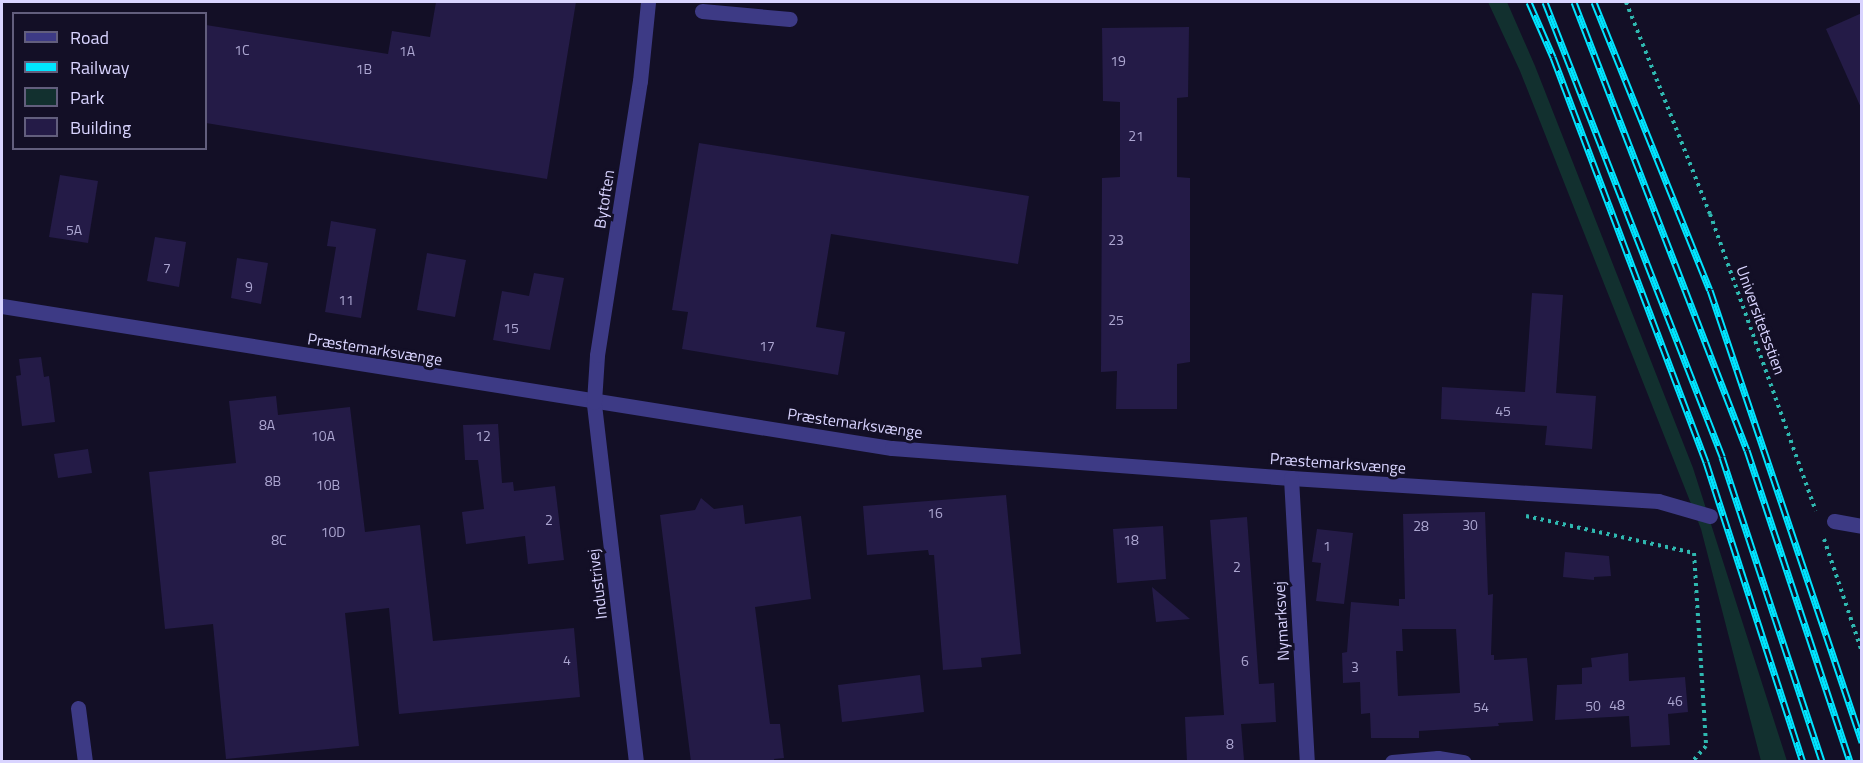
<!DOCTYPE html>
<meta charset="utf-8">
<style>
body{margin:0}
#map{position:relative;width:1863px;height:763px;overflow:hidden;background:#130f26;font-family:"Titillium Web",sans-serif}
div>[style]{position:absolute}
.green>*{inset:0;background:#12302f}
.building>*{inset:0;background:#241b47}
.path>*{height:4px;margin-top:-2px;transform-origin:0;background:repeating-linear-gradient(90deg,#2fb8b0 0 3px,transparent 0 7.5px)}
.lane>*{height:15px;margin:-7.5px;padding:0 7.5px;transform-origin:7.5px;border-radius:7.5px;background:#3d3a85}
.street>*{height:15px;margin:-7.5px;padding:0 7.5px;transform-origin:7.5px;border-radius:7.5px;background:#3d3a85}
.rail>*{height:7px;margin-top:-3.5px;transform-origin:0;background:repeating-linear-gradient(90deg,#130f26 0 14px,#00e5ff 0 28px);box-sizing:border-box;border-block:2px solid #00e5ff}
span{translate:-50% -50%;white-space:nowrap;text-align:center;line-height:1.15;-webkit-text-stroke:6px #130f26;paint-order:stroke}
.number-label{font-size:14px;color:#aca6d1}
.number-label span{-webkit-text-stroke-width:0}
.street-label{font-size:16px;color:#d9d4ff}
.frame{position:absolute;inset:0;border:3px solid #d9d4ff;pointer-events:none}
.legend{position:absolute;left:12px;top:12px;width:195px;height:138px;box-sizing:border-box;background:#130f26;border:2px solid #625e7d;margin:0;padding:8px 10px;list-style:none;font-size:18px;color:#d9d4ff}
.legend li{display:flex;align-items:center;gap:12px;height:30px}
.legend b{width:30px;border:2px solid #625e7d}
</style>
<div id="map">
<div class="green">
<i style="clip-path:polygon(1488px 2px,1507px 2px,1535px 66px,1693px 468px,1787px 761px,1761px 761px,1701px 529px,1520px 71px)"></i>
</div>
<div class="building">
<i style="clip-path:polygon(436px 2px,576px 2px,547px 179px,206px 123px,206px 25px,388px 54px,392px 31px,430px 37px)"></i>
<i style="clip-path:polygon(1862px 13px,1862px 110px,1826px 29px)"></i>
<i style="clip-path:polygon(1189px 27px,1188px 97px,1177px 98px,1177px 177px,1190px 178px,1190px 362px,1177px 364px,1177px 409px,1116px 409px,1117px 371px,1101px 372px,1102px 178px,1120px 177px,1120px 102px,1103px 101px,1102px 28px)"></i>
<i style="clip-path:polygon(699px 143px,1029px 196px,1018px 264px,831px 234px,816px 327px,845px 332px,838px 375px,682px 349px,688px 312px,672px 310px)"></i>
<i style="clip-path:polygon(60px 175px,98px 181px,88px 243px,49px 237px)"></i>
<i style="clip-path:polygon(331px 221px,376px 229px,361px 318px,325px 312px,336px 247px,327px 246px)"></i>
<i style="clip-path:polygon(155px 237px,186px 242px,179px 287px,147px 281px)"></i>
<i style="clip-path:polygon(427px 253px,466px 260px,455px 317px,417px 310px)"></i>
<i style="clip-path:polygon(237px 258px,268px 263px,261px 304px,231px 298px)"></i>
<i style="clip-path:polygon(534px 273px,564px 278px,550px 350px,493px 340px,502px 291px,529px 296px)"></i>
<i style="clip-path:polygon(1532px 293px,1563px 295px,1556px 393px,1596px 396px,1592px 449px,1545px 445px,1547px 426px,1441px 419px,1442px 387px,1525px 392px)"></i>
<i style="clip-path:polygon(41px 357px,44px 377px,49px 376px,55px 422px,22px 426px,16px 376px,21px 375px,19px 359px)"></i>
<i style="clip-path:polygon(276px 396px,278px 415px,350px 407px,365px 532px,420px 525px,433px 641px,574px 628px,580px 697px,399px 714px,389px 608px,345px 613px,359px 746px,226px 759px,213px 624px,165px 629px,149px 472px,236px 463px,229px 401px)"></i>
<i style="clip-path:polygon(498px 424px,502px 483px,513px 482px,514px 491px,555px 486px,564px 560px,528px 564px,525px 536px,466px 544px,462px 512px,484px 509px,478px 460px,465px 460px,463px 425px)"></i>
<i style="clip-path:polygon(88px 449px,92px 473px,58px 478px,54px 454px)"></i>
<i style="clip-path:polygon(1006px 495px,1021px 654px,981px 658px,982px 667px,943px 670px,934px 555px,929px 555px,928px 550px,867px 555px,863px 506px)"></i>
<i style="clip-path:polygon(701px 498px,714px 509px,743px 505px,745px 524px,801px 516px,811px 599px,755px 607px,770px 724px,780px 724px,784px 758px,774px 759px,775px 762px,691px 762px,660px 515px,695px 510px)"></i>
<i style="clip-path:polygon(evenodd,1485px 512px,1488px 595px,1493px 594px,1491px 655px,1494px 655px,1494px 660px,1527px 658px,1533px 721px,1498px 723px,1499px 726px,1419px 731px,1419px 738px,1371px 738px,1370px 713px,1361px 714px,1360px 682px,1343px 683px,1342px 653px,1347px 652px,1351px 602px,1399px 606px,1399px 599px,1405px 599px,1403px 514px,1485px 512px,1402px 629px,1456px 629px,1460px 693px,1398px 696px,1396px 651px,1403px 651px,1402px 629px)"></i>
<i style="clip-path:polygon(1247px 517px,1259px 684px,1274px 683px,1276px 722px,1241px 724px,1244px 760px,1187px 762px,1185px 717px,1224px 715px,1210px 520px)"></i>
<i style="clip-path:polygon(1163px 526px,1166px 579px,1117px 583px,1113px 529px)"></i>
<i style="clip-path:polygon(1317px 529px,1353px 533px,1344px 604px,1316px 601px,1321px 563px,1312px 562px)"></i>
<i style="clip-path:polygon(1565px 552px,1609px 556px,1611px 576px,1594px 577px,1594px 580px,1563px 577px)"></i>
<i style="clip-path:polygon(1152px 587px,1190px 619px,1156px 622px)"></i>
<i style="clip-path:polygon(1628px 653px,1629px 681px,1685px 677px,1688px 712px,1668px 714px,1670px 745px,1631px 747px,1629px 716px,1555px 720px,1557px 685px,1582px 684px,1582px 668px,1592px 667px,1591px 658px)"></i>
<i style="clip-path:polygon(920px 675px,924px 712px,842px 722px,838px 685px)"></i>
</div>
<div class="path">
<i style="left:1626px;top:2px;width:228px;rotate:68.4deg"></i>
<i style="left:1710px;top:214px;width:315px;rotate:70.4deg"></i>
<i style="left:1526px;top:516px;width:172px;rotate:12.4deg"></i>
<i style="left:1694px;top:553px;width:193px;rotate:86.4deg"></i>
<i style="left:1706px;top:746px;width:21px;rotate:131deg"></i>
<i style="left:1824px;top:539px;width:119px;rotate:71.4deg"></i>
</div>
<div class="lane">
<i style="left:702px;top:11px;width:88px;rotate:5.2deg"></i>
<i style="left:78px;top:708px;width:54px;rotate:82.6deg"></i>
</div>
<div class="street">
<i style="left:2px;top:306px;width:901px;rotate:9.07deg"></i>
<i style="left:892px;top:448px;width:400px;rotate:4.3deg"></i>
<i style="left:1291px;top:478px;width:368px;rotate:3.6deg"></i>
<i style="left:1658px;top:501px;width:54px;rotate:16.1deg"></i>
<i style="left:1291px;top:478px;width:284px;rotate:86.8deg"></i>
<i style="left:1834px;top:521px;width:28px;rotate:10deg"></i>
<i style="left:636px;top:762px;width:362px;rotate:-96.7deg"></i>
<i style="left:594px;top:402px;width:47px;rotate:-86.3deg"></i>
<i style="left:597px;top:355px;width:277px;rotate:-81.1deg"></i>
<i style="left:640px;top:81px;width:79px;rotate:-84.2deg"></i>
<i style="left:1392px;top:762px;width:46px;rotate:-5deg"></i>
<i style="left:1438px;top:758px;width:26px;rotate:9deg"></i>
</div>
<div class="rail">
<i style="left:1529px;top:2px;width:60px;rotate:66.4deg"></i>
<i style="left:1553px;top:57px;width:433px;rotate:69.3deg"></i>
<i style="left:1706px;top:462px;width:315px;rotate:72.1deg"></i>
<i style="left:1545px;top:2px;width:488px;rotate:68.7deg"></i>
<i style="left:1722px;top:457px;width:321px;rotate:71.8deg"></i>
<i style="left:1574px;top:2px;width:480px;rotate:68.9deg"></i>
<i style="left:1747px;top:450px;width:329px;rotate:71.7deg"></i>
<i style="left:1594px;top:2px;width:310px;rotate:68.1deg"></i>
<i style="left:1710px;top:290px;width:477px;rotate:71.4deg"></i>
</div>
<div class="number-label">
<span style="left:242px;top:50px">1C</span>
<span style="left:407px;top:51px">1A</span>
<span style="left:1118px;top:61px">19</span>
<span style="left:364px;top:69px">1B</span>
<span style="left:1136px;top:136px">21</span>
<span style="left:74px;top:230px">5A</span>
<span style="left:1116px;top:240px">23</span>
<span style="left:167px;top:268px">7</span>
<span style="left:249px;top:287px">9</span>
<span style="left:346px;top:300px">11</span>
<span style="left:1116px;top:320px">25</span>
<span style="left:511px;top:328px">15</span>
<span style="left:767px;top:346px">17</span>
<span style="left:1503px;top:411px">45</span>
<span style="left:267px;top:425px">8A</span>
<span style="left:323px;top:436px">10A</span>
<span style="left:483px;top:436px">12</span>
<span style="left:273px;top:481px">8B</span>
<span style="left:328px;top:485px">10B</span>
<span style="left:935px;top:513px">16</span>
<span style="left:549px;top:520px">2</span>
<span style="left:1470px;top:525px">30</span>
<span style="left:1421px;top:526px">28</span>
<span style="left:333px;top:532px">10D</span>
<span style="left:279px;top:540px">8C</span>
<span style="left:1131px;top:540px">18</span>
<span style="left:1327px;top:546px">1</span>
<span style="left:1237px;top:567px">2</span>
<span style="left:567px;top:660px">4</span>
<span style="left:1245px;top:661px">6</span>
<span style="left:1355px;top:667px">3</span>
<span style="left:1675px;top:701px">46</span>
<span style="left:1617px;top:705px">48</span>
<span style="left:1593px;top:706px">50</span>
<span style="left:1481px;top:707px">54</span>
<span style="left:1230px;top:744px">8</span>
</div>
<div class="street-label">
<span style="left:604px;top:199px;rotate:-81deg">Bytoften</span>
<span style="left:1761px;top:320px;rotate:70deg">Universitetsstien</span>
<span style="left:375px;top:349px;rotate:9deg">Præstemarksvænge</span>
<span style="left:855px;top:423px;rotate:8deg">Præstemarksvænge</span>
<span style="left:1338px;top:463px;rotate:4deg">Præstemarksvænge</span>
<span style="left:597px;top:584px;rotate:-97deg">Industrivej</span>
<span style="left:1281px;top:621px;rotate:-93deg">Nymarksvej</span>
</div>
<div class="frame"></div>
<ul class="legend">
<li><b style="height:8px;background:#3d3a85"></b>Road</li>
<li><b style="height:8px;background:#00e5ff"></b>Railway</li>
<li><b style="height:16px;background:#12302f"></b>Park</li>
<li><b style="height:16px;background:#241b47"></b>Building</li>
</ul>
</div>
